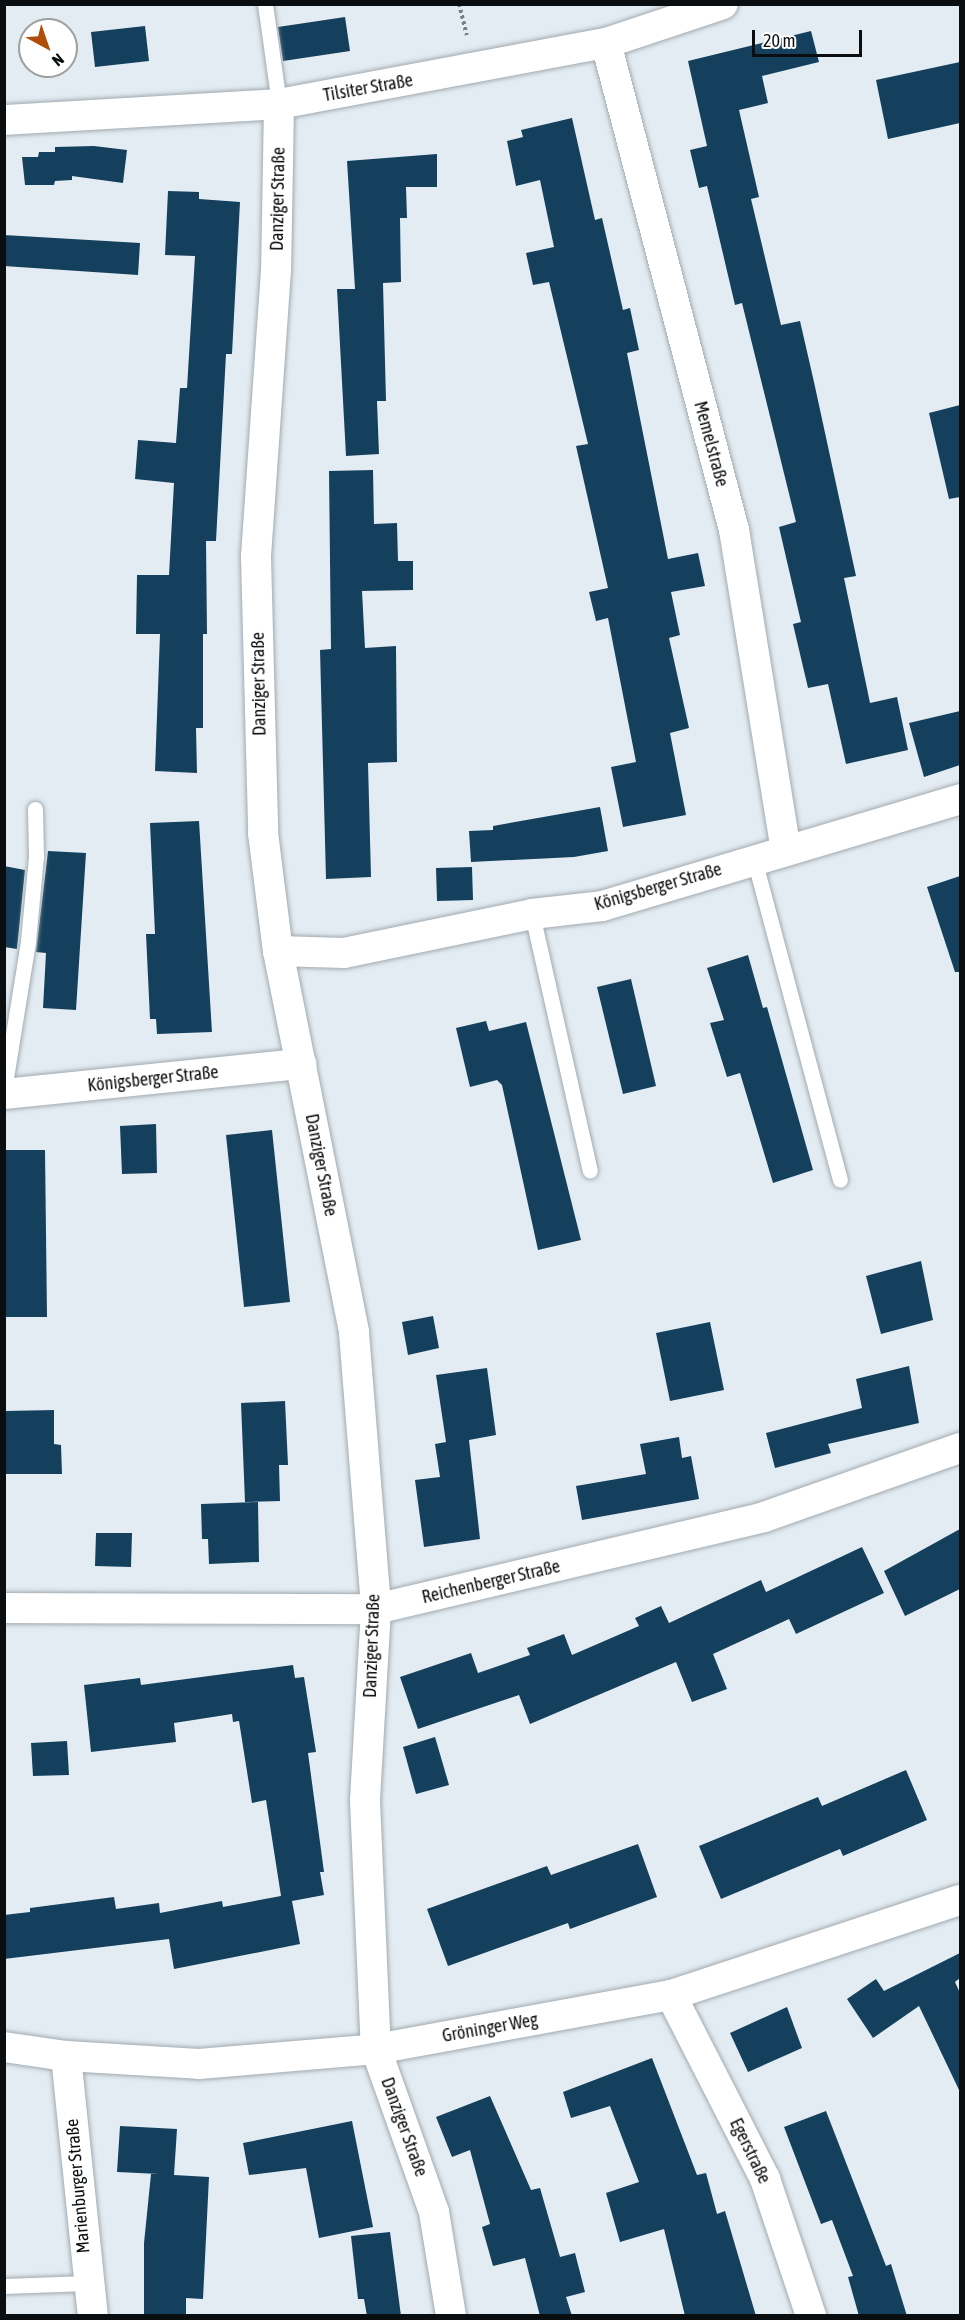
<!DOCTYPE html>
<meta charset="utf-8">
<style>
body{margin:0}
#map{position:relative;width:965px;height:2320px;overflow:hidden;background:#e3ecf2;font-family:"Asap Condensed",sans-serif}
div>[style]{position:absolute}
.building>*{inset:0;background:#14405d}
.path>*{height:4px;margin-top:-2px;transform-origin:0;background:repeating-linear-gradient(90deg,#787e82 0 3px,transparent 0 6px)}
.roads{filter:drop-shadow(0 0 2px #a1aab0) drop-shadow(0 0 2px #a1aab0)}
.lane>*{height:15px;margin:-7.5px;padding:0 7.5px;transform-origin:7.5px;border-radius:7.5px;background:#fff}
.street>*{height:30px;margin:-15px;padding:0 15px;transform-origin:15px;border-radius:15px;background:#fff}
span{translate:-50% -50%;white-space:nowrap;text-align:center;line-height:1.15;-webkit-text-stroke:6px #fff;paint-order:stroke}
.street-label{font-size:18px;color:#0b0e10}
.frame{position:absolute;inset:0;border:6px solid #0b0e10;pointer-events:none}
.north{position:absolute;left:18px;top:18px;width:60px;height:60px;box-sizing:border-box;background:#fff;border:2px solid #9d9f9f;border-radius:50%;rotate:140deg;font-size:16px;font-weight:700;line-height:24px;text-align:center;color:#0b0e10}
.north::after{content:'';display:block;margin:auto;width:21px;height:27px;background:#af4e08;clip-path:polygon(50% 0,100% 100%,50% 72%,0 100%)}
.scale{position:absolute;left:752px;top:30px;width:110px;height:27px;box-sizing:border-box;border:3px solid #0b0e10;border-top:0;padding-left:8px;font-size:18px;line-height:21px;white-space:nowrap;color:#0b0e10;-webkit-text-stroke:4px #fff;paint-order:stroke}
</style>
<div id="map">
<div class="building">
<i style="clip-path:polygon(345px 17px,350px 51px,283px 61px,278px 27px)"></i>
<i style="clip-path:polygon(145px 26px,149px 61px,95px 67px,91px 32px)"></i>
<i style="clip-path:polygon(811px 31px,819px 62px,762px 76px,768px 103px,739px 110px,759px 197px,751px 199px,781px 325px,800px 321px,814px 382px,856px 576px,844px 578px,870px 703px,897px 697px,908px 750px,846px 764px,828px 684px,808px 688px,793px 624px,801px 622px,779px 527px,796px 522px,742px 303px,735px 305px,707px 186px,699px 188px,690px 150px,707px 146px,688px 61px)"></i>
<i style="clip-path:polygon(960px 62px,960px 123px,888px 139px,876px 80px)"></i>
<i style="clip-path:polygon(572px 118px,595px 220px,602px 218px,623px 310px,630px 308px,639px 350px,627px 353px,668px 559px,698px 553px,705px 586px,671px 592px,680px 635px,669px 638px,689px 728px,670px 733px,686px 815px,623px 827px,611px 767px,636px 762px,608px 618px,596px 621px,589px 592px,608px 588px,576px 446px,588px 444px,549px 282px,533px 285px,526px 253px,554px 247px,540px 180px,516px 186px,507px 141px,523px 137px,521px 130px)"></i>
<i style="clip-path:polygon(94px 146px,127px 150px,123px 183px,72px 176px,72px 180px,55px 181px,54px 185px,25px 185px,22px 157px,38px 157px,39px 152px,55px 152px,55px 147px)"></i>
<i style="clip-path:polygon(437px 154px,437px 187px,406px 187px,407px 218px,400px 218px,401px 282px,383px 283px,386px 401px,377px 401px,379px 454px,346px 456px,337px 289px,355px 289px,347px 161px)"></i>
<i style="clip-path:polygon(168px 191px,199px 192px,199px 199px,240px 202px,232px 354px,226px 354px,216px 541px,206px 541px,207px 634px,203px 634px,203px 728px,196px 728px,197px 773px,155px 771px,160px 634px,136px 634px,137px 575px,169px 575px,174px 483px,135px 479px,138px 440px,176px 443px,180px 388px,187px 388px,195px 256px,165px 255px)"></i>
<i style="clip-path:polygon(4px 235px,140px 243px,138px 275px,4px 266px)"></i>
<i style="clip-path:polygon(960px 405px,960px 497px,949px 499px,929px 413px)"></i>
<i style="clip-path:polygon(373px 470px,374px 524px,397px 523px,398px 561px,413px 561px,413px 590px,362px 591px,365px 648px,396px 646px,397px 762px,368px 763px,371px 877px,326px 879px,320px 650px,331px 649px,329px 471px)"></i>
<i style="clip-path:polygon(960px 711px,960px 765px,924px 777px,909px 723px)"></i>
<i style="clip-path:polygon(600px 807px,608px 851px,574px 857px,471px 862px,469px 831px,493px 830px,493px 826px)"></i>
<i style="clip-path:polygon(199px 821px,212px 1032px,157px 1034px,156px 1019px,150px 1019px,146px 934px,155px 934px,150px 823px)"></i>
<i style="clip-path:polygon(48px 851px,86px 853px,76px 1010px,43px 1008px,46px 953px,36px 952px)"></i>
<i style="clip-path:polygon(4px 866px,25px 870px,17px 949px,4px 947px)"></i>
<i style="clip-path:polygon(472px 867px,473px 900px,437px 901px,436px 868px)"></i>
<i style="clip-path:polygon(960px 876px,960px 972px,955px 972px,927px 887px)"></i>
<i style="clip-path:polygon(748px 955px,763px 1008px,767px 1007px,813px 1170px,773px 1183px,740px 1073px,727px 1077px,710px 1023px,724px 1020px,707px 968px)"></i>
<i style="clip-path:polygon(631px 979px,656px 1086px,623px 1094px,597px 987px)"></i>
<i style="clip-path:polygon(486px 1021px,489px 1031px,526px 1022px,581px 1240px,538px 1250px,502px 1085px,497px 1080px,470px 1087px,456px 1028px)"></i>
<i style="clip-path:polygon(156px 1124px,157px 1173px,122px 1174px,120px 1126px)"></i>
<i style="clip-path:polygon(272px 1130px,290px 1302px,244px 1307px,226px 1135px)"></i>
<i style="clip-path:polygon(4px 1150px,45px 1150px,47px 1317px,4px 1317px)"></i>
<i style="clip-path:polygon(921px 1261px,933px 1320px,881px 1334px,866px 1276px)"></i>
<i style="clip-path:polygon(433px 1316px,439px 1348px,408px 1355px,402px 1322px)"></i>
<i style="clip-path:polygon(710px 1322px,724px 1390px,670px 1401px,656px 1333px)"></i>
<i style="clip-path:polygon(909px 1366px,919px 1423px,828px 1444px,831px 1453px,775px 1468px,766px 1433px,862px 1408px,856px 1379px)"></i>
<i style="clip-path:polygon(487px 1368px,496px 1435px,469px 1440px,480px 1539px,424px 1547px,415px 1480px,440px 1477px,435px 1444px,446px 1442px,436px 1375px)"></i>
<i style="clip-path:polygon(285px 1401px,288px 1465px,279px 1465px,280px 1501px,245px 1502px,241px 1403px)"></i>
<i style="clip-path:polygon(54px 1410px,54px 1444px,61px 1445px,62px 1474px,6px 1474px,6px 1411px)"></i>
<i style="clip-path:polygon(679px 1437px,682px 1458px,691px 1456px,699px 1499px,582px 1520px,576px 1486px,646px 1474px,640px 1444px)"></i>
<i style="clip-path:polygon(258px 1502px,259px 1562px,209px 1564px,208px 1539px,202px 1539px,201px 1504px)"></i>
<i style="clip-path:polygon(960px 1529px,960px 1589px,905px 1616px,884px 1571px)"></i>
<i style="clip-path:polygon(96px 1533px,132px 1533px,131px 1567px,95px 1566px)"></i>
<i style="clip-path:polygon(862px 1547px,884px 1593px,796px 1634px,789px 1619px,713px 1654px,727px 1689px,692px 1702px,676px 1662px,530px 1724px,519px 1695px,418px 1729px,400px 1677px,471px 1653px,478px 1673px,530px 1655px,527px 1648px,564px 1634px,572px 1655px,639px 1626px,635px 1618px,661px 1606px,669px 1623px,761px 1580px,766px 1592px)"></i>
<i style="clip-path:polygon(293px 1665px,295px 1678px,304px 1677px,316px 1752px,308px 1753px,324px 1872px,320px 1872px,324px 1895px,292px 1901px,300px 1944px,174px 1969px,169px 1939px,4px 1959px,4px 1915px,30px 1912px,30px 1908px,114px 1897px,116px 1909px,159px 1903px,160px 1913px,222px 1901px,223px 1907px,281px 1896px,266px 1800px,252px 1803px,239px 1721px,233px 1722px,232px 1714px,174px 1723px,176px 1742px,91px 1752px,84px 1685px,140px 1678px,141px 1685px)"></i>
<i style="clip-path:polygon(435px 1737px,449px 1785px,416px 1794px,403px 1747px)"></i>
<i style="clip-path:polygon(67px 1741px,69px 1775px,33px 1776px,31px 1743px)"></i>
<i style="clip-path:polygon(906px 1770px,927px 1820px,843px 1856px,840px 1849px,721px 1899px,699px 1846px,818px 1797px,822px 1806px)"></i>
<i style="clip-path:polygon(638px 1844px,657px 1897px,570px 1929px,568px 1923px,448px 1966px,427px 1909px,547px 1866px,551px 1875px)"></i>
<i style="clip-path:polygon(960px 1953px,960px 1978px,955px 1982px,960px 1993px,960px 2092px,919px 2006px,873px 2038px,847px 1999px,876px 1979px,884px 1991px)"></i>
<i style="clip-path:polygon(787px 2007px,802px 2048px,748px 2072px,730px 2033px)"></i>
<i style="clip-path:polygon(652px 2058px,697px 2175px,706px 2173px,717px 2214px,725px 2211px,756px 2316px,685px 2316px,664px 2229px,620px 2242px,606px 2193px,639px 2182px,610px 2106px,571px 2118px,563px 2092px)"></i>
<i style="clip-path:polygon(490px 2096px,531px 2190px,540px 2188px,560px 2257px,575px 2253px,585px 2292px,566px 2297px,572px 2316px,540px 2316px,525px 2258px,493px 2266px,482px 2227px,490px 2224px,470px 2150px,452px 2157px,436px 2117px)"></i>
<i style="clip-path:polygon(826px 2111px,886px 2266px,891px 2264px,907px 2316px,859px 2316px,848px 2277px,853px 2276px,832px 2220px,821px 2224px,784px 2127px)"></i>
<i style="clip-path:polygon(352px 2121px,373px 2227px,319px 2238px,306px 2168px,249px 2175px,243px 2143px)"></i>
<i style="clip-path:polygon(120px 2126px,177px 2129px,174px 2175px,209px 2177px,203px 2299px,186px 2298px,186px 2316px,144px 2316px,144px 2243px,151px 2174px,159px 2174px,117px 2172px)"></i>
<i style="clip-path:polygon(390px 2232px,401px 2316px,367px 2316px,364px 2299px,358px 2299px,351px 2236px)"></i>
</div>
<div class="path">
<i style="left:459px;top:4px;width:32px;rotate:76deg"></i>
</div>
<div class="roads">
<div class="lane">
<i style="left:265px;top:4px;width:101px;rotate:82deg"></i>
<i style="left:754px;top:859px;width:332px;rotate:75deg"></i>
<i style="left:532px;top:914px;width:263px;rotate:77.3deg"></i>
<i style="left:4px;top:1090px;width:151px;rotate:-80.8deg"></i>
<i style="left:28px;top:941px;width:84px;rotate:-84.6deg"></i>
<i style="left:36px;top:857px;width:48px;rotate:-91.2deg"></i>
<i style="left:4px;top:2286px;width:83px;rotate:-2.1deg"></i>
</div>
<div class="street">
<i style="left:606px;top:43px;width:504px;rotate:75.27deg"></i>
<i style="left:734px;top:530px;width:325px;rotate:80.8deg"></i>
<i style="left:279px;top:104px;width:166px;rotate:91deg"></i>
<i style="left:276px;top:270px;width:288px;rotate:94deg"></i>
<i style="left:256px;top:557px;width:276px;rotate:88.5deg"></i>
<i style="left:263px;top:833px;width:119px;rotate:82.8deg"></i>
<i style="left:278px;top:951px;width:389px;rotate:78.7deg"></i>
<i style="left:354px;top:1333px;width:277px;rotate:85.4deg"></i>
<i style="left:376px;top:1609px;width:192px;rotate:93.3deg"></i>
<i style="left:365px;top:1801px;width:248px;rotate:87.5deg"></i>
<i style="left:376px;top:2049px;width:173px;rotate:70.4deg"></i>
<i style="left:434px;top:2212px;width:105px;rotate:80.7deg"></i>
<i style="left:4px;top:120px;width:275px;rotate:-3.3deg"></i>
<i style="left:279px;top:104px;width:333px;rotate:-10.6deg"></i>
<i style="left:606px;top:43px;width:123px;rotate:-18.4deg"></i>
<i style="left:278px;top:951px;width:66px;rotate:1.7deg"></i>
<i style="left:344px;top:953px;width:192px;rotate:-11.7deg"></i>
<i style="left:532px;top:914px;width:70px;rotate:-6.5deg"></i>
<i style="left:602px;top:906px;width:374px;rotate:-16.6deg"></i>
<i style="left:4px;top:1094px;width:299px;rotate:-5.8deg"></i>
<i style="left:4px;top:1608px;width:372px;rotate:0.2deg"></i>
<i style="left:376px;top:1609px;width:399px;rotate:-13.3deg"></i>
<i style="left:764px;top:1517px;width:208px;rotate:-19.4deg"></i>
<i style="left:671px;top:1995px;width:207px;rotate:62.9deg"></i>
<i style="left:765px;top:2179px;width:145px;rotate:71.4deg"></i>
<i style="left:4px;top:2047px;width:63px;rotate:8.3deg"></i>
<i style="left:66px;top:2056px;width:133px;rotate:3.4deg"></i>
<i style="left:199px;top:2064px;width:178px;rotate:-4.8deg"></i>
<i style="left:376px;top:2049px;width:300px;rotate:-10.4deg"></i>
<i style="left:671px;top:1995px;width:304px;rotate:-18.2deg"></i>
<i style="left:66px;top:2056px;width:261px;rotate:84.1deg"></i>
</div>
</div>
<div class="street-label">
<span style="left:368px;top:88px;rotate:-10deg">Tilsiter Straße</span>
<span style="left:278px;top:199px;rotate:-89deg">Danziger Straße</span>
<span style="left:711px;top:444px;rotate:75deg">Memelstraße</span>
<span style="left:259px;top:684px;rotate:-91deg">Danziger Straße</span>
<span style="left:658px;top:887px;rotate:-16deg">Königsberger Straße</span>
<span style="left:153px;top:1079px;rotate:-6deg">Königsberger Straße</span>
<span style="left:321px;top:1165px;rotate:79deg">Danziger Straße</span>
<span style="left:491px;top:1582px;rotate:-13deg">Reichenberger Straße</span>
<span style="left:372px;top:1646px;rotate:-88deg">Danziger Straße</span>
<span style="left:490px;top:2028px;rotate:-10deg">Gröninger Weg</span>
<span style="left:404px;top:2127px;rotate:70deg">Danziger Straße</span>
<span style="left:750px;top:2151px;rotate:64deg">Egerstraße</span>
<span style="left:78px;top:2186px;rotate:-95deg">Marienburger Straße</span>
</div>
<div class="frame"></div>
<div class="north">N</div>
<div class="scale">20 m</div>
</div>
